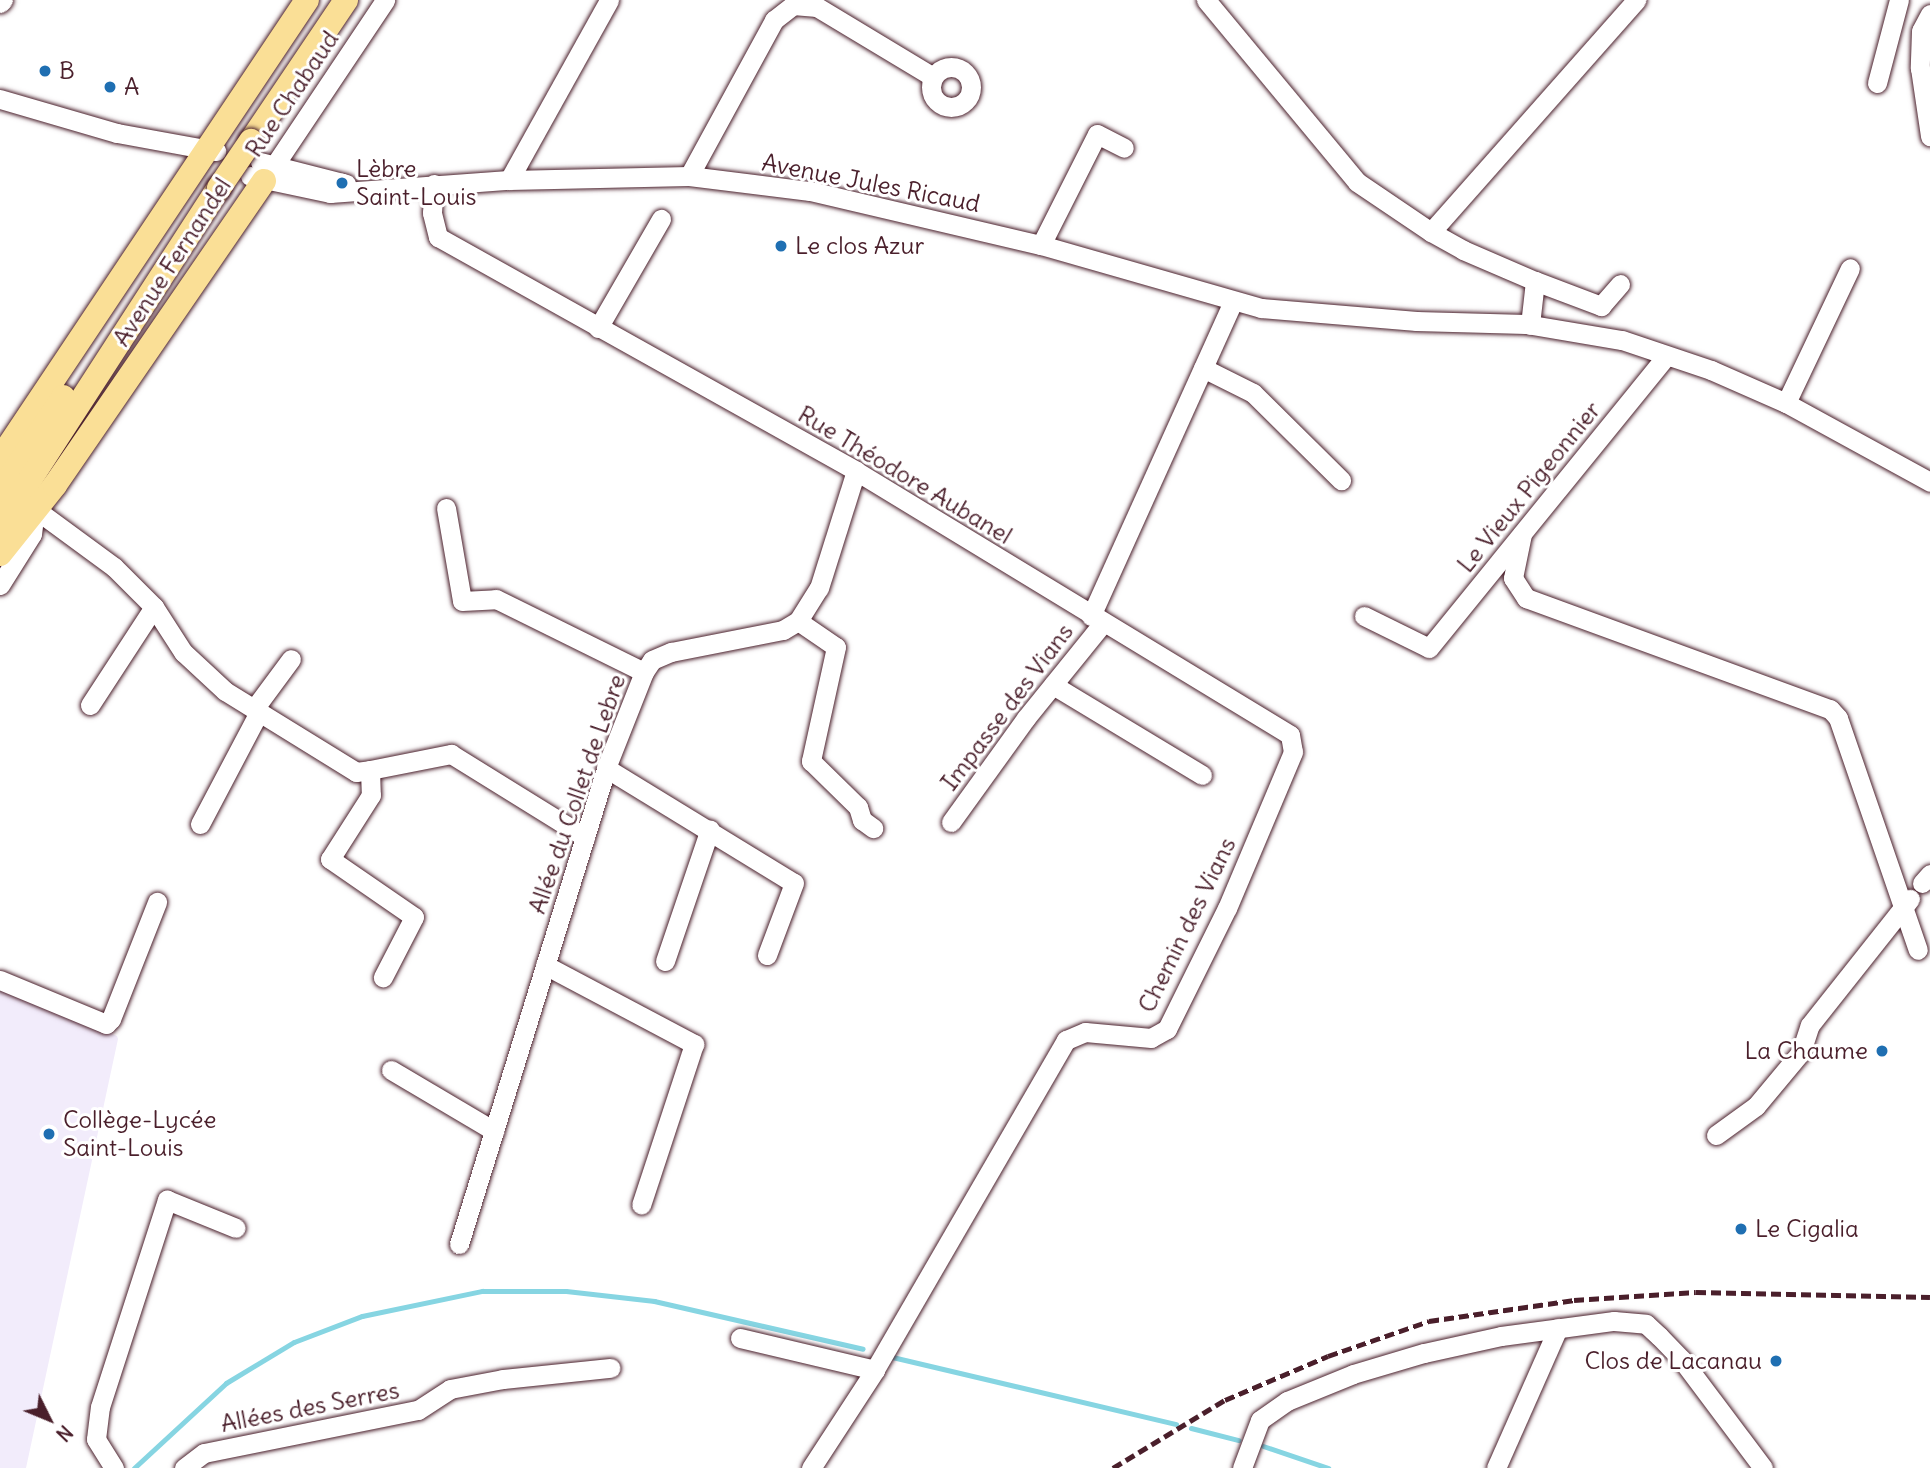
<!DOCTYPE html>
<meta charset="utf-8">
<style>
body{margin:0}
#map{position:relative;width:1930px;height:1468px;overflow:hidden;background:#fff;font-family:Delius,sans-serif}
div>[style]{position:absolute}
.built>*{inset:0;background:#f2ecfb}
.stream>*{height:5px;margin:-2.5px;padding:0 2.5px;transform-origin:2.5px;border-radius:2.5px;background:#86d5e2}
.roads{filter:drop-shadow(0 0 2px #4a1f2b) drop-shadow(0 0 2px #4a1f2b)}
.minor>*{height:19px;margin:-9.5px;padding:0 9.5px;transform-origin:9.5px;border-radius:9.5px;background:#fff}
.minor>.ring{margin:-9.5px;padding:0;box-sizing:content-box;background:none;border:19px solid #fff;border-radius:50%}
.major>*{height:24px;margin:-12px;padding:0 12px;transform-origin:12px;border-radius:12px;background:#fadf96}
.rail>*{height:5px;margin-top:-2.5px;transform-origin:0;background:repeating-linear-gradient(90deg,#4a1f2b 0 10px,transparent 0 15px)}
.bridges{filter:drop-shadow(0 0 2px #4a1f2b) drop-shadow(0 0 2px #4a1f2b)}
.major-bridge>*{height:24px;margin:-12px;padding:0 12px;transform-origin:12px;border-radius:12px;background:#fadf96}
.dots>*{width:19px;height:19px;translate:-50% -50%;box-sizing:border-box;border:4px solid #fff;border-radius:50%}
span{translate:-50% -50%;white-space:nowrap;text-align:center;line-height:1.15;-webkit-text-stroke:6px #fff;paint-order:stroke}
.poi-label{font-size:24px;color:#4a1f2b}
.left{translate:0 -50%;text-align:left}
.right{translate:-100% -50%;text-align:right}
.street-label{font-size:24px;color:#4a1f2b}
.north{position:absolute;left:14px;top:1384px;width:70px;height:70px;-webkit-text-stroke:5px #fff;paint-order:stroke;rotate:133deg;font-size:19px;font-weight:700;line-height:28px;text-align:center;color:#4a1f2b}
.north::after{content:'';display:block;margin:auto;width:24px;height:32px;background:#4a1f2b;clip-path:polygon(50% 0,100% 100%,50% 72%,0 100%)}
</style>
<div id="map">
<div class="built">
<i style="clip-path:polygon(0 986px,117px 1036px,118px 1039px,26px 1468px,0 1468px)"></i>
</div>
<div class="stream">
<i style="left:888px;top:1356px;width:296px;rotate:13.3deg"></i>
<i style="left:1191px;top:1428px;width:49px;rotate:14.3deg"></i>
<i style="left:1263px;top:1446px;width:69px;rotate:18.7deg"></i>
<i style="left:134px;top:1468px;width:125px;rotate:-42.7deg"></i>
<i style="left:226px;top:1383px;width:79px;rotate:-31.1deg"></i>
<i style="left:294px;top:1342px;width:73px;rotate:-20.9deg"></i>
<i style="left:362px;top:1316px;width:123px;rotate:-11.8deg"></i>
<i style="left:482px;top:1291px;width:84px"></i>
<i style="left:566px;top:1291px;width:89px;rotate:6.5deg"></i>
<i style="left:654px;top:1301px;width:214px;rotate:12.9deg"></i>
</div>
<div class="roads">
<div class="minor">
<i style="left:1206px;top:0;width:236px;rotate:50.3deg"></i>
<i style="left:1357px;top:182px;width:89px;rotate:34deg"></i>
<i style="left:1431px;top:232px;width:37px;rotate:29deg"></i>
<i style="left:1463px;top:250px;width:78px;rotate:23.3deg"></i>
<i style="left:1535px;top:281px;width:44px;rotate:96.5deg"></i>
<i style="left:0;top:3px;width:4px;rotate:-45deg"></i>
<i style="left:1930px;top:14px;width:19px;rotate:118deg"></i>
<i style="left:1921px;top:31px;width:37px;rotate:92deg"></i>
<i style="left:1920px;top:68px;width:69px;rotate:81.6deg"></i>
<i class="ring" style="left:931px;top:67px;width:21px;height:21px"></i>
<i style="left:1877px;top:83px;width:86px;rotate:-75.2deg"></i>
<i style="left:0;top:99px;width:122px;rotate:16.2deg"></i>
<i style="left:117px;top:133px;width:101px;rotate:10.3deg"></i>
<i style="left:260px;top:162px;width:89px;rotate:14.3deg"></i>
<i style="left:250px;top:176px;width:82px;rotate:12deg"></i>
<i style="left:330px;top:193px;width:179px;rotate:-4.2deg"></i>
<i style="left:509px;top:180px;width:180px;rotate:-1.3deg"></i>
<i style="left:689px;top:176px;width:122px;rotate:7.1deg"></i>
<i style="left:810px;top:191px;width:237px;rotate:13.2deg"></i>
<i style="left:1041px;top:245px;width:229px;rotate:16deg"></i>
<i style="left:1261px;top:308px;width:156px;rotate:4.8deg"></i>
<i style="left:1416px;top:321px;width:110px;rotate:1.6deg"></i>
<i style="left:1526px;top:324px;width:97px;rotate:9.5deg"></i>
<i style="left:1622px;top:340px;width:94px;rotate:18.6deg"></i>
<i style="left:1711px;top:370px;width:82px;rotate:23.7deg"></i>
<i style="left:1786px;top:403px;width:164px;rotate:28.7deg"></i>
<i style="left:689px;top:176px;width:178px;rotate:-61.4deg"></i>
<i style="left:774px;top:20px;width:24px;rotate:-38deg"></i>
<i style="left:793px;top:5px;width:24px;rotate:5deg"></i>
<i style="left:817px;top:7px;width:135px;rotate:31.1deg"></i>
<i style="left:509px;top:180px;width:206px;rotate:-60.9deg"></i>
<i style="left:264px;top:181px;width:218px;rotate:-56.2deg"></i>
<i style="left:434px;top:184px;width:29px;rotate:94deg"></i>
<i style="left:432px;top:213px;width:25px;rotate:76deg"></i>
<i style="left:438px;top:237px;width:479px;rotate:29.2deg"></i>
<i style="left:856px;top:471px;width:508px;rotate:31.31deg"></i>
<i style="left:1290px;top:735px;width:17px;rotate:80deg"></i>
<i style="left:1293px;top:752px;width:169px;rotate:112.9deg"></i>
<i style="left:1227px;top:908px;width:135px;rotate:116.4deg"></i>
<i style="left:1167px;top:1029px;width:18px;rotate:151deg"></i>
<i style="left:1151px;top:1038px;width:66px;rotate:-174.8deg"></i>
<i style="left:1085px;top:1032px;width:21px;rotate:157deg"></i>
<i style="left:1066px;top:1040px;width:381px;rotate:120.1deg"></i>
<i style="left:875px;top:1370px;width:117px;rotate:123.1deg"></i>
<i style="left:1431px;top:232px;width:310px;rotate:-48.5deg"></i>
<i style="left:1041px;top:245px;width:124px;rotate:-63.2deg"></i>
<i style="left:1097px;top:134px;width:30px;rotate:27deg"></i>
<i style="left:1535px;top:281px;width:71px;rotate:20.7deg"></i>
<i style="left:1601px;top:306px;width:29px;rotate:-49deg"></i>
<i style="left:598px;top:328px;width:126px;rotate:-60deg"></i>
<i style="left:1203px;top:368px;width:56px;rotate:26.6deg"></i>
<i style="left:1253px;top:393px;width:124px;rotate:44.7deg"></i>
<i style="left:1786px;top:403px;width:149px;rotate:-64.6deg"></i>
<i style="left:446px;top:508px;width:94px;rotate:80.2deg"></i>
<i style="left:462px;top:601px;width:34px;rotate:-3deg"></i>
<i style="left:496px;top:599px;width:165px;rotate:26.3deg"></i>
<i style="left:35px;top:509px;width:98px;rotate:36.3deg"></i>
<i style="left:114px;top:567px;width:57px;rotate:45deg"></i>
<i style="left:154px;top:607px;width:54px;rotate:57.2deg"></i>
<i style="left:183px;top:652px;width:57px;rotate:42.9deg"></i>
<i style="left:225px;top:691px;width:154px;rotate:31.7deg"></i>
<i style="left:356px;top:772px;width:14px;rotate:-8deg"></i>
<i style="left:370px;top:770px;width:25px;rotate:88deg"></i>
<i style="left:371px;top:795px;width:76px;rotate:122.6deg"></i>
<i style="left:330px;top:859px;width:102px;rotate:34.6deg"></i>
<i style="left:414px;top:917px;width:68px;rotate:117.3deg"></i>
<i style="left:1522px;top:534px;width:45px;rotate:101.6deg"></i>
<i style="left:1513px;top:578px;width:24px;rotate:57deg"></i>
<i style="left:1526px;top:598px;width:324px;rotate:20.1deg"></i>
<i style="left:1830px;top:709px;width:12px;rotate:48deg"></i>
<i style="left:1838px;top:718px;width:245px;rotate:71deg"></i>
<i style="left:0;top:585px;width:60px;rotate:-57.9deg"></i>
<i style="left:32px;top:534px;width:24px;rotate:-83deg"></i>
<i style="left:1091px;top:616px;width:345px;rotate:-65.7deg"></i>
<i style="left:1364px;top:616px;width:72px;rotate:26.2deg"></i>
<i style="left:1429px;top:648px;width:376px;rotate:-50.9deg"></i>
<i style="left:798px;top:621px;width:46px;rotate:34.4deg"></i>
<i style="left:836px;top:647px;width:117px;rotate:102.4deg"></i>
<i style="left:811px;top:761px;width:66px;rotate:44.4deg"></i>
<i style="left:858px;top:807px;width:14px;rotate:73deg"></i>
<i style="left:862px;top:820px;width:14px;rotate:36deg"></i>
<i style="left:1053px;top:685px;width:174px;rotate:31.1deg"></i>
<i style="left:90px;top:705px;width:117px;rotate:-56.9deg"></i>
<i style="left:254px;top:709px;width:62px;rotate:-53.5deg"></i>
<i style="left:606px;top:768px;width:220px;rotate:31.5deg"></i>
<i style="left:794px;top:883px;width:77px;rotate:110.6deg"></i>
<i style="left:370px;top:770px;width:83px;rotate:-11.2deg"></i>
<i style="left:451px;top:754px;width:158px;rotate:31.8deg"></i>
<i style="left:951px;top:822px;width:128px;rotate:-54.2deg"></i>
<i style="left:1026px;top:718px;width:122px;rotate:-51deg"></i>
<i style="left:200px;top:824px;width:127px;rotate:-62.2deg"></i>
<i style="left:1922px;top:883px;width:12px;rotate:-48deg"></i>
<i style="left:665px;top:961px;width:139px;rotate:-71.2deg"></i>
<i style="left:545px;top:965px;width:169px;rotate:27.9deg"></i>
<i style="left:694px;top:1044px;width:169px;rotate:108.2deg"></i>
<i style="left:0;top:980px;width:115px;rotate:22.5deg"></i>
<i style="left:106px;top:1024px;width:7px;rotate:-45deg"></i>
<i style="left:111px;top:1019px;width:126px;rotate:-68.5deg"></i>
<i style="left:391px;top:1070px;width:120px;rotate:30.6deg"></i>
<i style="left:1716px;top:1135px;width:49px;rotate:-35.9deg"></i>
<i style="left:1756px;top:1106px;width:70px;rotate:-50.2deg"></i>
<i style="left:1801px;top:1052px;width:28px;rotate:-72deg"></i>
<i style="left:1810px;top:1025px;width:161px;rotate:-51.6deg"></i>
<i style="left:459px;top:1244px;width:498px;rotate:-72.8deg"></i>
<i style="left:606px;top:768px;width:103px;rotate:-68.4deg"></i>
<i style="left:644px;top:672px;width:14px;rotate:-56deg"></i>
<i style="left:652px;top:660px;width:21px;rotate:-23deg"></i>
<i style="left:671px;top:652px;width:114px;rotate:-11.1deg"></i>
<i style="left:783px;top:630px;width:17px;rotate:-31deg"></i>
<i style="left:798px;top:621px;width:39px;rotate:-58deg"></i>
<i style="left:819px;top:588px;width:123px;rotate:-72.5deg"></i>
<i style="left:740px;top:1338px;width:139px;rotate:13.3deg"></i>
<i style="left:114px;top:1468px;width:34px;rotate:-122deg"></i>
<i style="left:96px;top:1439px;width:32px;rotate:-83deg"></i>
<i style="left:100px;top:1407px;width:218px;rotate:-72.1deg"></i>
<i style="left:167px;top:1200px;width:74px;rotate:22.1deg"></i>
<i style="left:184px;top:1468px;width:25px;rotate:-37deg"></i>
<i style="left:204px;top:1453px;width:218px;rotate:-11.4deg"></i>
<i style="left:418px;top:1410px;width:38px;rotate:-33deg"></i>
<i style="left:450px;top:1389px;width:54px;rotate:-10.7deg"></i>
<i style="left:503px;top:1379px;width:108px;rotate:-5.9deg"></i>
<i style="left:1242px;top:1468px;width:51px;rotate:-69.4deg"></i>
<i style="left:1260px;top:1420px;width:33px;rotate:-35deg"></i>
<i style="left:1287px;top:1401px;width:71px;rotate:-22.2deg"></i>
<i style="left:1353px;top:1374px;width:74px;rotate:-16.5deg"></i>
<i style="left:1424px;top:1353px;width:79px;rotate:-12.4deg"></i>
<i style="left:1501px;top:1336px;width:114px;rotate:-7.6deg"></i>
<i style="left:1614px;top:1321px;width:32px;rotate:5deg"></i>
<i style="left:1646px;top:1324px;width:18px;rotate:43deg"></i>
<i style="left:1659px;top:1336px;width:33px;rotate:46deg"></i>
<i style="left:1682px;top:1360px;width:135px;rotate:53.1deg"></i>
<i style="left:1496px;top:1468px;width:153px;rotate:-66.1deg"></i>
</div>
<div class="major">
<i style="left:251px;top:141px;width:170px;rotate:-56deg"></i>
<i style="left:0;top:459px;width:552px;rotate:-56.22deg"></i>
<i style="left:0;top:492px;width:114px;rotate:-56.4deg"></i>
<i style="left:0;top:526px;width:403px;rotate:-57.1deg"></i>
<i style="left:0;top:554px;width:88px;rotate:-51.4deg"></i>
<i style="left:55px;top:485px;width:369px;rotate:-55.5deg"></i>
</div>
</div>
<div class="rail">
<i style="left:1113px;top:1468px;width:131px;rotate:-31.3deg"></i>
<i style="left:1225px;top:1400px;width:112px;rotate:-23.1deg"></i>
<i style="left:1328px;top:1356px;width:107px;rotate:-19.1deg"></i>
<i style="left:1429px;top:1321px;width:147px;rotate:-8.2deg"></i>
<i style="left:1574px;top:1300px;width:122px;rotate:-3.8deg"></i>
<i style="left:1696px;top:1292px;width:234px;rotate:1.2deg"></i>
</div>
<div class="bridges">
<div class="major-bridge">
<i style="left:219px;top:188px;width:57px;rotate:-55.8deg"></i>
</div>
</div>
<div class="dots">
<i style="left:45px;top:71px;background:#1f6fb2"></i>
<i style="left:110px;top:87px;background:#1f6fb2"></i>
<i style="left:342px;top:183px;background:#1f6fb2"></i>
<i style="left:781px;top:246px;background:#1f6fb2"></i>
<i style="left:1882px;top:1051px;background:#1f6fb2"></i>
<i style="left:49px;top:1134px;background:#1f6fb2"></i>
<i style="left:1741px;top:1229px;background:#1f6fb2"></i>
<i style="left:1776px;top:1361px;background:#1f6fb2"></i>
</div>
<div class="poi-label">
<span class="left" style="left:59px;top:71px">B</span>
<span class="left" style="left:124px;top:87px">A</span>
<span class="left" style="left:356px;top:183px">Lèbre<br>Saint-Louis</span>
<span class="left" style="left:795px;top:246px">Le clos Azur</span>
<span class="right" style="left:1868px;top:1051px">La Chaume</span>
<span class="left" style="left:63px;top:1134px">Collège-Lycée<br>Saint-Louis</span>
<span class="left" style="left:1755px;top:1229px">Le Cigalia</span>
<span class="right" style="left:1762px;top:1361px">Clos de Lacanau</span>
</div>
<div class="street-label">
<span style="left:292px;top:94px;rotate:-56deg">Rue Chabaud</span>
<span style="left:871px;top:183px;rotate:11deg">Avenue Jules Ricaud</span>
<span style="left:172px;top:262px;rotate:-57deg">Avenue Fernandel</span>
<span style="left:905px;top:475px;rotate:31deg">Rue Théodore Aubanel</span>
<span style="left:1529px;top:487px;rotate:-51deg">Le Vieux Pigeonnier</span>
<span style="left:1007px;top:707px;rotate:-53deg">Impasse des Vians</span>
<span style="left:577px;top:794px;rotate:-71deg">Allée du Collet de Lebre</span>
<span style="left:1187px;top:925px;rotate:-64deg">Chemin des Vians</span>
<span style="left:310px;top:1407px;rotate:-11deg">Allées des Serres</span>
</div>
<div class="north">N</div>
</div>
